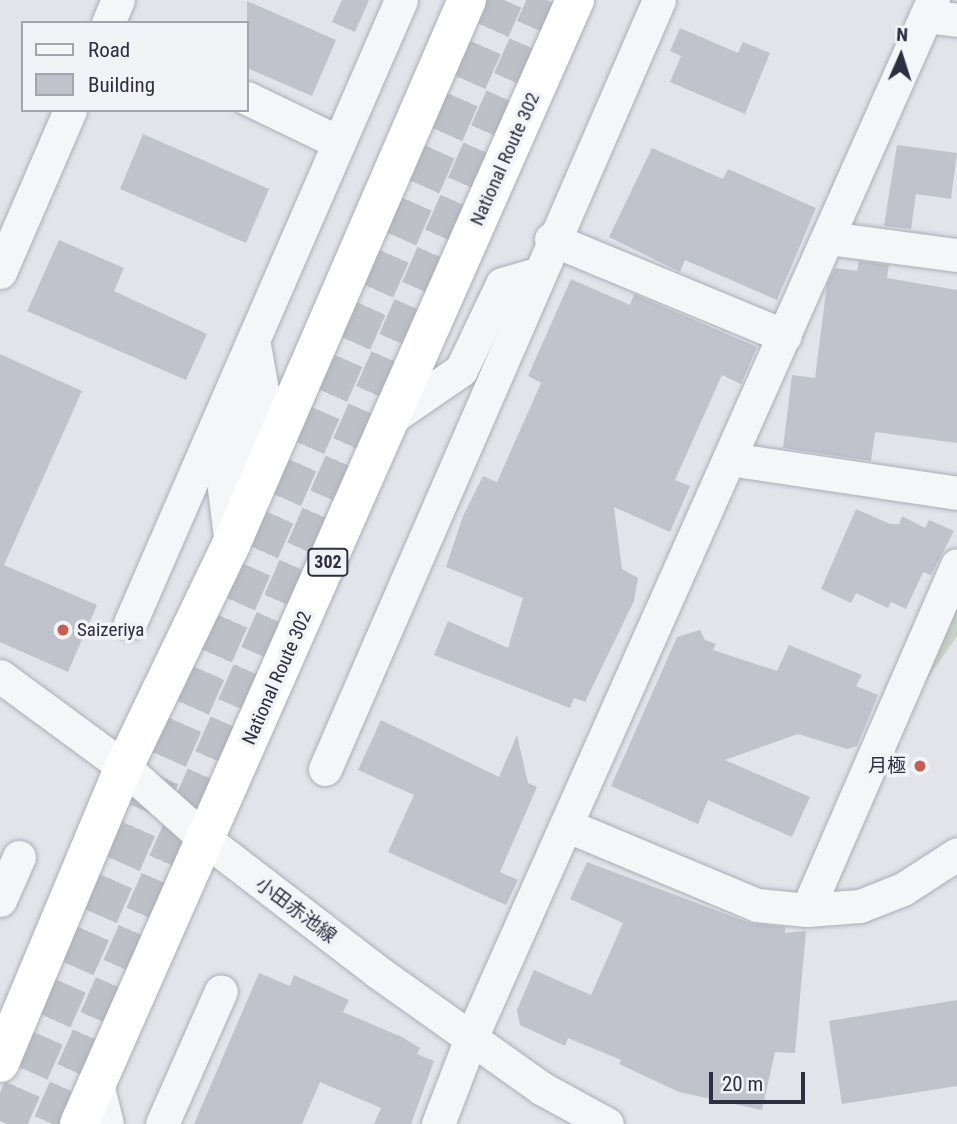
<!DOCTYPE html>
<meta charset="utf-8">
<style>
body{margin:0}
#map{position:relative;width:957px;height:1124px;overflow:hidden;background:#e3e4ea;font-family:"Roboto Condensed","Noto Sans JP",sans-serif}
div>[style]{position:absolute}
.green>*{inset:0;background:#c5d3c5}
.building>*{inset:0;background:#c0c2cc}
.highway-tunnel>*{height:38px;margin-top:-19px;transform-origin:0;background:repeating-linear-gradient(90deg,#bec0c8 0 38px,transparent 0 57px)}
.roads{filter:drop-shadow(0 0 2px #acadb7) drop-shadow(0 0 2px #acadb7)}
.minor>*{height:33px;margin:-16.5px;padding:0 16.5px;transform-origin:16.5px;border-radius:16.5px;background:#f5f6f8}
.highway>*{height:38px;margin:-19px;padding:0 19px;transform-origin:19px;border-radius:19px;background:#fff}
.dots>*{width:19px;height:19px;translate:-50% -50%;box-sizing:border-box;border:4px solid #f2f3f7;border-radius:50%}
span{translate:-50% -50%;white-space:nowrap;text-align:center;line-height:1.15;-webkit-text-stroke:7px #f2f3f7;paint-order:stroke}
.shield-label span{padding:2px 5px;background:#f2f3f7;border:2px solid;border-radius:5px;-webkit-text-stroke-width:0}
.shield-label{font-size:18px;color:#2c2e41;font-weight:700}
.street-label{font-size:19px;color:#2c2e41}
.poi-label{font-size:19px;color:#2c2e41}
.left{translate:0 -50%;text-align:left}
.right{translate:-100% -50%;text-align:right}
.legend{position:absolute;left:21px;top:21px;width:228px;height:91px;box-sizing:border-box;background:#f2f3f7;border:2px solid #a3a4ae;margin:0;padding:9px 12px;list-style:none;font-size:21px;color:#2c2e41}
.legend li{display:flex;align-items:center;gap:14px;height:35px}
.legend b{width:35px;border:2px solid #a3a4ae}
.north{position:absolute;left:866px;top:21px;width:70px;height:70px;-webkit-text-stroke:5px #f2f3f7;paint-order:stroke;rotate:3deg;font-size:19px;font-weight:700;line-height:28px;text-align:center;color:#2c2e41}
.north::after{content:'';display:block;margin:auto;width:24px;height:32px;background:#2c2e41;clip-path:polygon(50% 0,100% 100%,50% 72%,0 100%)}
.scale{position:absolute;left:709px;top:1072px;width:96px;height:32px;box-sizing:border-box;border:4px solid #2c2e41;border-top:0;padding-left:9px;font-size:21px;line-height:24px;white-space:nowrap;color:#2c2e41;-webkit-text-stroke:5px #f2f3f7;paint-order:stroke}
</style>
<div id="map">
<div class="green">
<i style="clip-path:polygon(957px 597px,957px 636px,909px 706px)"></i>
</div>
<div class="building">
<i style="clip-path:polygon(342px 0,369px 0,355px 32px,332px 22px)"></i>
<i style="clip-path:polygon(247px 1px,336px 40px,312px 96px,247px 68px)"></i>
<i style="clip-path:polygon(680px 28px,738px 53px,743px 42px,770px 53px,745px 114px,670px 82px,681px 56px,670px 51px)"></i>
<i style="clip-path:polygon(143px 134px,269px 189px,246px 243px,120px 189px)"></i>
<i style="clip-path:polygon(897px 145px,957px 153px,951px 199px,916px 194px,911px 229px,884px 226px)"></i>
<i style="clip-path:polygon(652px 148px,723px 179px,728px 169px,816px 208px,777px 300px,685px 260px,680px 272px,609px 237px)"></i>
<i style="clip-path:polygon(59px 240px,124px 268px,114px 291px,207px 334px,186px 380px,27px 311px)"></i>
<i style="clip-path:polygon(859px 261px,889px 265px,887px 278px,957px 290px,957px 443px,875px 432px,871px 461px,783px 448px,792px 375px,815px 378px,827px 284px,835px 268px,857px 271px)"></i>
<i style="clip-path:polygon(571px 279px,630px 305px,634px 294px,757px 347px,741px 384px,722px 375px,675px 480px,690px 486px,670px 532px,614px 507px,622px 569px,638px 578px,634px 601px,585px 702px,574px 698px,570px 708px,434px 655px,448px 621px,508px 648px,523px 598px,446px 567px,463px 516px,483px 476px,497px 482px,541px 383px,528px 376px)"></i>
<i style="clip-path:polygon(0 354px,82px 391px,4px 565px,97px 605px,68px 672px,0 642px)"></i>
<i style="clip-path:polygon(856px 509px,890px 524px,899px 524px,902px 516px,925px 528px,929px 520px,954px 531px,931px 575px,923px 572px,906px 609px,891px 602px,888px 608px,856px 593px,851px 603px,821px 589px)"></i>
<i style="clip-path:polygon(700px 630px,705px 640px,716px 644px,713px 650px,777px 671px,789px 645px,862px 675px,856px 686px,878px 695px,857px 746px,847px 749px,798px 734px,725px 760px,810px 797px,792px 837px,708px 800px,698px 824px,611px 786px,677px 637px)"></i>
<i style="clip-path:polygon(381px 720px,499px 777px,517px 735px,528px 783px,537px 787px,500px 872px,518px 880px,506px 905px,388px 852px,414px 795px,358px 770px)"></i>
<i style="clip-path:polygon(587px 862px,750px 923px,785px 927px,785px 933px,806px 931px,795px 1053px,775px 1052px,762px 1110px,679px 1092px,619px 1064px,621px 1060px,568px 1038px,565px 1046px,520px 1025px,517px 1010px,534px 970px,591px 995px,623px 923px,570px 899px)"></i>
<i style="clip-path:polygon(259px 973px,290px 986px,294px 975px,349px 1000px,343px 1012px,402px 1037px,420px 1048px,417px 1054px,434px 1061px,411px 1124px,374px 1124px,381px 1108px,320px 1082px,302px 1124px,194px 1124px)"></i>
<i style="clip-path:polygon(957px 1000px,957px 1086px,842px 1104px,829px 1021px)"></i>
</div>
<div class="highway-tunnel">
<i style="left:7px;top:1124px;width:1229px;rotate:-66.15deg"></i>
<i style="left:52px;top:1124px;width:1228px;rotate:-66.23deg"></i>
</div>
<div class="roads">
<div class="minor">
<i style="left:926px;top:16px;width:31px;rotate:7deg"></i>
<i style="left:108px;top:23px;width:25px;rotate:-67deg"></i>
<i style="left:247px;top:98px;width:101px;rotate:25.8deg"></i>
<i style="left:829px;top:238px;width:129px;rotate:7.6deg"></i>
<i style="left:551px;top:239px;width:253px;rotate:22.5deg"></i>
<i style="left:0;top:272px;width:176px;rotate:-66.6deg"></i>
<i style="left:390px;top:419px;width:86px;rotate:-34.6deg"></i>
<i style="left:461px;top:370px;width:95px;rotate:-64.5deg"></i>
<i style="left:502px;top:284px;width:35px;rotate:-16deg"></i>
<i style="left:730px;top:459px;width:230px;rotate:8.5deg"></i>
<i style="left:231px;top:545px;width:57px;rotate:-97deg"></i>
<i style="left:224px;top:488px;width:105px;rotate:-68.8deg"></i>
<i style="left:262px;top:390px;width:46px;rotate:-100.1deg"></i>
<i style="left:130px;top:623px;width:679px;rotate:-66.49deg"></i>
<i style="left:0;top:676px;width:154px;rotate:36.3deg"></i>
<i style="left:124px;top:767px;width:110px;rotate:41.7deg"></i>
<i style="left:206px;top:840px;width:217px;rotate:37.5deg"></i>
<i style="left:378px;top:972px;width:200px;rotate:35.4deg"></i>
<i style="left:541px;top:1088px;width:75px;rotate:28.6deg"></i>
<i style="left:325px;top:769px;width:838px;rotate:-66.52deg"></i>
<i style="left:568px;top:826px;width:205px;rotate:22.7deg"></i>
<i style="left:757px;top:905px;width:50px;rotate:5.7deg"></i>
<i style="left:807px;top:910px;width:53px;rotate:-4.3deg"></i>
<i style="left:860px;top:906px;width:46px;rotate:-21.6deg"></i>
<i style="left:903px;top:889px;width:64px;rotate:-32.9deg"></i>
<i style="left:0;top:900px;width:47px;rotate:-66.2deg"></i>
<i style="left:807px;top:910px;width:376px;rotate:-66.5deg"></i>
<i style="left:97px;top:1084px;width:41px;rotate:76deg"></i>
<i style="left:162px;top:1124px;width:145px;rotate:-66.1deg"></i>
<i style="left:438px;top:1124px;width:92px;rotate:-69deg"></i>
<i style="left:471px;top:1038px;width:1136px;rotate:-66.01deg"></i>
</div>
<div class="highway">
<i style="left:0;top:1063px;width:321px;rotate:-67.3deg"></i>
<i style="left:124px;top:767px;width:246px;rotate:-64.3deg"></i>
<i style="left:231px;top:545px;width:594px;rotate:-66.59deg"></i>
<i style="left:79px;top:1124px;width:1229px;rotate:-66.19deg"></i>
</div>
</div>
<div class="dots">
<i style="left:63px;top:630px;background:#c45f53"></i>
<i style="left:920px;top:766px;background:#c45f53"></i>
</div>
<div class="shield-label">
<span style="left:328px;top:562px">302</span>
</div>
<div class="street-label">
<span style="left:505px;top:159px;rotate:-66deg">National Route 302</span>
<span style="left:277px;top:678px;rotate:-66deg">National Route 302</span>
<span style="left:296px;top:910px;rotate:37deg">小田赤池線</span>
</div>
<div class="poi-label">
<span class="left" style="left:77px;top:630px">Saizeriya</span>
<span class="right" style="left:906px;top:766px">月極</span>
</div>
<ul class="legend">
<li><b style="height:9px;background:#f5f6f8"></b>Road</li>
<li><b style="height:19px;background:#c0c2cc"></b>Building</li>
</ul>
<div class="north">N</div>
<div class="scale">20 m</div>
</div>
